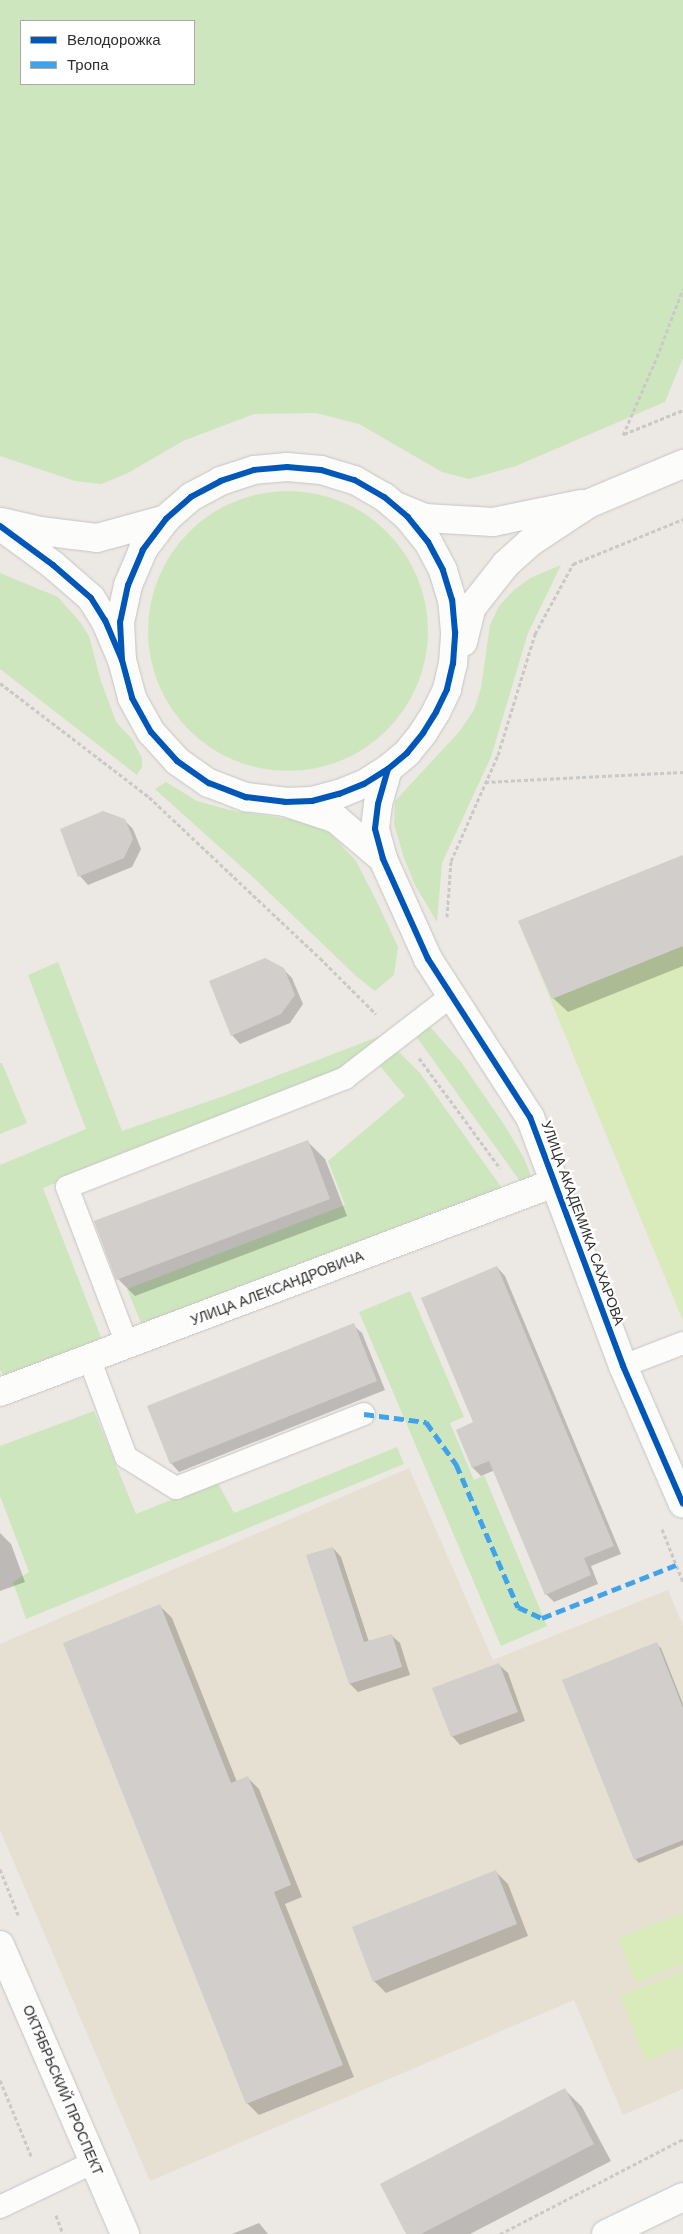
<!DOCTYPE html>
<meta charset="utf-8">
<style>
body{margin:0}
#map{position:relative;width:683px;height:2234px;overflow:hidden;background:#ece8e4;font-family:Helvetica,sans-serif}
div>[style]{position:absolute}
.education>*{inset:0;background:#e6e0d3}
.green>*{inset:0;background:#cee6be}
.round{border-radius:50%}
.pitch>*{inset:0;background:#d9eabb}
.shadow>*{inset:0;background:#0003}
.building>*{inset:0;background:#d1cecb}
.path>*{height:3px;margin-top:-1.5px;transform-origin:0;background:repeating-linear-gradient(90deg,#c9c9c8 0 4px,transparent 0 6.5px)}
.roads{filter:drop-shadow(0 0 1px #c5c4c5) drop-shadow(0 0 1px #c5c4c5)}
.service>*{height:22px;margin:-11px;padding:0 11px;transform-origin:11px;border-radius:11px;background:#fcfcfb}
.minor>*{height:28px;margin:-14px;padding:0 14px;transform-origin:14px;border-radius:14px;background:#fcfcfb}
.tertiary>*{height:28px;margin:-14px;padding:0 14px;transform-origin:14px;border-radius:14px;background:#fcfcfb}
.quiet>*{height:5px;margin-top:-2.5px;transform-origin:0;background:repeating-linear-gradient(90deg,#3ea3eb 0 10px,transparent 0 15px)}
.cycleway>*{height:6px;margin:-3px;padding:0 3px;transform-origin:3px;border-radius:3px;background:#0057b8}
span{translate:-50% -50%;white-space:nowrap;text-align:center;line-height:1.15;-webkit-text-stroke:4.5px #fff;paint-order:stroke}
.street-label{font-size:14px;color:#2e2e2e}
.legend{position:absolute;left:20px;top:20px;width:175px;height:65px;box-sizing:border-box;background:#fff;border:1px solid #ababab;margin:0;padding:6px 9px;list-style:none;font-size:15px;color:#2e2e2e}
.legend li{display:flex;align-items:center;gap:10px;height:25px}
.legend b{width:25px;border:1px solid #ababab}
</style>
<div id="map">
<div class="education">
<i style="clip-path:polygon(409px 1468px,493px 1660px,668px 1590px,683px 1626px,683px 2089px,623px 2115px,574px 2000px,150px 2181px,0 1830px,0 1644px)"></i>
</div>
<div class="green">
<i style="clip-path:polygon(evenodd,0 0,683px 0,683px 358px,665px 402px,516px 466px,469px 479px,442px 472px,359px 424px,316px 413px,254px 414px,183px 441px,128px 473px,101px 484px,75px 481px,0 456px,0 0,21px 21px,194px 21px,194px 84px,21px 84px,21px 21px)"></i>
<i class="round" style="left:148px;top:491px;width:280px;height:280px"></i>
<i style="clip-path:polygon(561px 565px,528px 633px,491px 757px,442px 863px,437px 922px,415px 885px,404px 858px,394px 824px,395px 801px,459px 732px,474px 710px,481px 688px,490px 625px,499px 606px,514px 590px,530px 578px)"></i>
<i style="clip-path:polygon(0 573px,58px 597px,80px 622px,89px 636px,100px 678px,116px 722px,132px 739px,142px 758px,142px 767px,137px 775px,0 669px)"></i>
<i style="clip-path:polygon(166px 782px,197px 801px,230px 810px,295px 820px,329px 832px,356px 861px,379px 906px,398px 947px,394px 975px,375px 991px,356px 976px,255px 879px,155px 789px)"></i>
<i style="clip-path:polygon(58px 962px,122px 1131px,224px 1096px,380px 1036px,336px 1071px,43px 1188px,102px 1340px,5px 1377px,0 1370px,0 1165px,86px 1129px,28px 975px)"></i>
<i style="clip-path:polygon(426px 1022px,461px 1062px,505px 1126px,524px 1158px,533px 1181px,522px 1184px,413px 1032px)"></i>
<i style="clip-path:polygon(397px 1050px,420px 1073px,504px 1191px,144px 1330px,127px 1289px,345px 1205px,328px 1161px,405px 1096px,380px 1066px)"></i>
<i style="clip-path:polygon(0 1063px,2px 1063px,27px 1123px,0 1134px)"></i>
<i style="clip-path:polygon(410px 1291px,464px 1417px,450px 1423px,474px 1480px,484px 1475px,547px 1626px,501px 1646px,359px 1312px)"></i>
<i style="clip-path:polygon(94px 1411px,136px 1514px,217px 1481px,234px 1513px,397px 1447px,404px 1464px,26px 1619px,13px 1582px,29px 1572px,0 1496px,0 1446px)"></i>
</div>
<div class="pitch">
<i style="clip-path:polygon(683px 855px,683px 1321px,518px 921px)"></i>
<i style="clip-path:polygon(683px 1913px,683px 1964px,636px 1983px,618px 1938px)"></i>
<i style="clip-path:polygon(683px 1970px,683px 2046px,646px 2061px,620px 1996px)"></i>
</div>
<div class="shadow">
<i style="clip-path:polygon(124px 820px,133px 829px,141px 849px,132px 867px,88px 885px,80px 876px)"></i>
<i style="clip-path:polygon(683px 856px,683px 966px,568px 1012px,553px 998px)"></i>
<i style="clip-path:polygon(283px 969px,292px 978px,303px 1004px,290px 1023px,240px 1044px,232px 1035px)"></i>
<i style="clip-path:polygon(308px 1142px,325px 1159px,347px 1216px,135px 1296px,118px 1279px)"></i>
<i style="clip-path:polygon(497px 1267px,505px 1276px,621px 1554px,591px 1566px,598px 1584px,554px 1602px,546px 1594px,495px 1470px,481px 1476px,473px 1468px,475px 1423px)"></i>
<i style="clip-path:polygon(353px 1325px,362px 1333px,385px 1390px,179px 1472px,171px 1463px)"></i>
<i style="clip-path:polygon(0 1533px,11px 1544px,25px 1582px,0 1591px)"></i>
<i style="clip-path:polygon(333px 1548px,341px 1557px,369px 1642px,391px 1635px,400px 1643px,410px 1675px,358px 1692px,350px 1684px,308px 1556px)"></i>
<i style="clip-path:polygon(160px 1606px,172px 1618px,237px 1782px,247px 1777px,259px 1789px,302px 1897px,285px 1904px,354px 2077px,259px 2115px,247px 2103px)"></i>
<i style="clip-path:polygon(656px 1644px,661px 1648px,683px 1704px,683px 1845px,639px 1863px,635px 1859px)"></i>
<i style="clip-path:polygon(499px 1665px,508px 1673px,525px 1721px,460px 1745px,452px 1736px)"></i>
<i style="clip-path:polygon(496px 1872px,508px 1884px,528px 1936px,386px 1993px,374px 1981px)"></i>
<i style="clip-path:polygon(565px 2090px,582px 2107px,611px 2161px,470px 2234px,407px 2234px)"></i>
<i style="clip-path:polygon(259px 2223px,268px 2234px,232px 2234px)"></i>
</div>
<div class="building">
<i style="clip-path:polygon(103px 811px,125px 819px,133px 839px,124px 858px,78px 877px,60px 829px)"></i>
<i style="clip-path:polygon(683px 855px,683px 946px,552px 999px,518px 921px)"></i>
<i style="clip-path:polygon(265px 958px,284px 968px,295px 995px,281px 1014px,231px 1036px,209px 981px)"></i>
<i style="clip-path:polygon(308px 1140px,330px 1199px,116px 1280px,94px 1221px)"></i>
<i style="clip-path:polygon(497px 1266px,614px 1546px,584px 1558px,591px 1575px,545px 1595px,489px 1461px,472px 1468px,456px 1430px,473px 1422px,421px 1298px)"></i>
<i style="clip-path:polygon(354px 1323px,377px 1381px,170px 1464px,147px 1406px)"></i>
<i style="clip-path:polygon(333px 1547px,364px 1642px,392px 1634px,402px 1667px,349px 1684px,306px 1555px)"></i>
<i style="clip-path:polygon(160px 1604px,231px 1783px,248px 1776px,291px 1885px,274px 1892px,343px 2065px,246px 2104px,63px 1643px)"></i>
<i style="clip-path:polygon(657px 1642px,683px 1708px,683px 1840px,634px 1860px,562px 1680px)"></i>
<i style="clip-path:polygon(499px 1663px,518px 1712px,451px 1737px,432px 1688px)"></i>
<i style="clip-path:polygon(496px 1870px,517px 1924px,373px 1982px,352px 1927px)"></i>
<i style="clip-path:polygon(565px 2088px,594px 2144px,421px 2234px,406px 2234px,380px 2184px)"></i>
</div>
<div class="path">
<i style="left:624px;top:434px;width:64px;rotate:-22.1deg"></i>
<i style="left:623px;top:435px;width:85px;rotate:-66.4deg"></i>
<i style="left:657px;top:357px;width:73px;rotate:-69.1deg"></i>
<i style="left:0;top:683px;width:188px;rotate:37.4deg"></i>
<i style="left:149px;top:797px;width:235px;rotate:43.3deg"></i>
<i style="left:320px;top:958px;width:79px;rotate:45deg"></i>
<i style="left:485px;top:782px;width:198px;rotate:-2.9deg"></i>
<i style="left:447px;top:917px;width:56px;rotate:-85.9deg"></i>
<i style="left:451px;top:861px;width:116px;rotate:-66.1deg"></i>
<i style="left:498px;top:755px;width:127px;rotate:-73deg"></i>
<i style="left:535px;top:634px;width:80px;rotate:-61.5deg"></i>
<i style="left:573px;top:564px;width:119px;rotate:-22.2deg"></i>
<i style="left:419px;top:1058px;width:137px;rotate:53.6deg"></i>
<i style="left:662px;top:1529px;width:57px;rotate:68.4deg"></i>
<i style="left:0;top:1869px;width:52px;rotate:68.4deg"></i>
<i style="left:0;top:2080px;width:84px;rotate:67.7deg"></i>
<i style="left:56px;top:2215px;width:20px;rotate:70deg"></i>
<i style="left:500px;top:2234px;width:206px;rotate:-27.4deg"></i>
</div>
<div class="roads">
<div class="service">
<i style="left:127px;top:1344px;width:168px;rotate:-110.9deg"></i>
<i style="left:67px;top:1187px;width:299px;rotate:-21.4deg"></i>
<i style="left:345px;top:1078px;width:134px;rotate:-37.7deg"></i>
<i style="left:89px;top:1358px;width:106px;rotate:69.5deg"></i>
<i style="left:126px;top:1457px;width:59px;rotate:31.8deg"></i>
<i style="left:176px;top:1488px;width:202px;rotate:-21.5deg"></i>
<i style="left:623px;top:1366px;width:64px;rotate:-21deg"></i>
<i style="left:0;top:2207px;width:104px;rotate:-25.6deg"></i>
</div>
<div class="minor">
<i style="left:388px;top:769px;width:36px;rotate:106deg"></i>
<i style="left:378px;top:804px;width:25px;rotate:97deg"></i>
<i style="left:375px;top:829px;width:31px;rotate:75deg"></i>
<i style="left:383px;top:859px;width:110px;rotate:65.8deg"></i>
<i style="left:428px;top:959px;width:188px;rotate:57.2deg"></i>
<i style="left:530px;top:1117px;width:266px;rotate:69.5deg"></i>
<i style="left:623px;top:1366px;width:150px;rotate:66.5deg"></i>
<i style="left:285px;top:802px;width:54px;rotate:18.4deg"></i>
<i style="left:336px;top:819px;width:62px;rotate:40.4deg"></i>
<i style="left:0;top:1392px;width:592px;rotate:-20.67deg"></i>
<i style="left:0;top:1945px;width:315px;rotate:66.6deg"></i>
<i style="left:606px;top:2234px;width:85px;rotate:-25.7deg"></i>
</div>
<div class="tertiary">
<i style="left:398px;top:507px;width:29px;rotate:22deg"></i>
<i style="left:425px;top:518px;width:68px;rotate:3.4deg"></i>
<i style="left:493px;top:522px;width:90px;rotate:-11.6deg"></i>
<i style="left:1px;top:522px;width:40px;rotate:13deg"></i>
<i style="left:40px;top:531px;width:57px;rotate:7deg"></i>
<i style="left:97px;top:538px;width:72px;rotate:-15.4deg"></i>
<i style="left:0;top:526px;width:66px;rotate:36.3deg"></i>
<i style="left:53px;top:565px;width:50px;rotate:41deg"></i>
<i style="left:91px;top:598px;width:26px;rotate:58deg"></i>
<i style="left:105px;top:620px;width:43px;rotate:67deg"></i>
<i style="left:122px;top:660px;width:39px;rotate:75deg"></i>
<i style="left:132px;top:698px;width:39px;rotate:61deg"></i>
<i style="left:151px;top:732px;width:39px;rotate:48deg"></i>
<i style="left:177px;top:761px;width:39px;rotate:35deg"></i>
<i style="left:209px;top:783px;width:40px;rotate:21deg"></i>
<i style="left:246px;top:797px;width:39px;rotate:7deg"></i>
<i style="left:285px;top:802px;width:27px;rotate:-2deg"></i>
<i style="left:312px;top:801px;width:28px;rotate:-15deg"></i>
<i style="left:339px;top:794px;width:27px;rotate:-22deg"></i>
<i style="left:364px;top:784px;width:28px;rotate:-32deg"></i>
<i style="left:388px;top:769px;width:25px;rotate:-40deg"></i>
<i style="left:407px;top:753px;width:26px;rotate:-51deg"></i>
<i style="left:423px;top:733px;width:25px;rotate:-58deg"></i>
<i style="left:436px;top:712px;width:25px;rotate:-64deg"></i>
<i style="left:447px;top:689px;width:26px;rotate:-77deg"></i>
<i style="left:453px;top:664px;width:32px;rotate:-86deg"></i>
<i style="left:455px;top:632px;width:32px;rotate:-95deg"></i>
<i style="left:452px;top:600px;width:31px;rotate:-107deg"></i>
<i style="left:443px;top:570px;width:32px;rotate:-118deg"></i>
<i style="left:428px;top:542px;width:32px;rotate:-129deg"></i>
<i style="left:408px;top:517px;width:31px;rotate:-140deg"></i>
<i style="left:384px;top:497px;width:34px;rotate:-150deg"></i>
<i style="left:354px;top:480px;width:34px;rotate:-163deg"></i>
<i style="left:321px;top:470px;width:34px;rotate:-175deg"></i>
<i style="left:287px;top:467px;width:33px;rotate:175deg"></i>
<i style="left:254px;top:470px;width:35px;rotate:162deg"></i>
<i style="left:221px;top:481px;width:34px;rotate:152deg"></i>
<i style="left:191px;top:497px;width:33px;rotate:139deg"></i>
<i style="left:166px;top:519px;width:39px;rotate:127deg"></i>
<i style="left:143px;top:550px;width:38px;rotate:113deg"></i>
<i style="left:128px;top:585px;width:38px;rotate:102deg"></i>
<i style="left:120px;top:622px;width:38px;rotate:87deg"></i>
<i style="left:463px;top:642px;width:36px;rotate:-76deg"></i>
<i style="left:472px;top:607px;width:55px;rotate:-51.7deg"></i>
<i style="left:506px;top:564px;width:31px;rotate:-42deg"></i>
<i style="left:529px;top:543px;width:73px;rotate:-33.3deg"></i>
<i style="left:590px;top:503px;width:101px;rotate:-22.8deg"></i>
</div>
</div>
<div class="quiet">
<i style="left:364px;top:1414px;width:63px;rotate:7.4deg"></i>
<i style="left:426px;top:1422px;width:52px;rotate:54.5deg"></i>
<i style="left:456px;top:1464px;width:156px;rotate:66.6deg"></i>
<i style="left:518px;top:1607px;width:26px;rotate:25deg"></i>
<i style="left:542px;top:1618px;width:144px;rotate:-21.6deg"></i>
</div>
<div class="cycleway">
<i style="left:0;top:526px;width:66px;rotate:36.3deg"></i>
<i style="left:53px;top:565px;width:50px;rotate:41deg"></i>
<i style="left:91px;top:598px;width:26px;rotate:58deg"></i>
<i style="left:105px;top:620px;width:43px;rotate:67deg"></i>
<i style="left:122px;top:660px;width:39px;rotate:75deg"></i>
<i style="left:132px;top:698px;width:39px;rotate:61deg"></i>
<i style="left:151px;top:732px;width:39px;rotate:48deg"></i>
<i style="left:177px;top:761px;width:39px;rotate:35deg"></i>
<i style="left:209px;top:783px;width:40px;rotate:21deg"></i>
<i style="left:246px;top:797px;width:39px;rotate:7deg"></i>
<i style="left:285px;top:802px;width:27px;rotate:-2deg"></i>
<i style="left:312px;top:801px;width:28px;rotate:-15deg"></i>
<i style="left:339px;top:794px;width:27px;rotate:-22deg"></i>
<i style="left:364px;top:784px;width:28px;rotate:-32deg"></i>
<i style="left:388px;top:769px;width:25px;rotate:-40deg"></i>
<i style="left:407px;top:753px;width:26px;rotate:-51deg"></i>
<i style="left:423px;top:733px;width:25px;rotate:-58deg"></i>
<i style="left:436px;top:712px;width:25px;rotate:-64deg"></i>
<i style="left:447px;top:689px;width:26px;rotate:-77deg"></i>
<i style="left:453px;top:664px;width:32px;rotate:-86deg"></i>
<i style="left:455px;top:632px;width:32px;rotate:-95deg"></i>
<i style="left:452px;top:600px;width:31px;rotate:-107deg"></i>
<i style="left:443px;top:570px;width:32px;rotate:-118deg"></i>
<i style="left:428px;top:542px;width:32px;rotate:-129deg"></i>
<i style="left:408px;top:517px;width:31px;rotate:-140deg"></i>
<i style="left:384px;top:497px;width:34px;rotate:-150deg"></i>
<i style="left:354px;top:480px;width:34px;rotate:-163deg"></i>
<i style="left:321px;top:470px;width:34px;rotate:-175deg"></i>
<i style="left:287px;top:467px;width:33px;rotate:175deg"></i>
<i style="left:254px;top:470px;width:35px;rotate:162deg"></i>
<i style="left:221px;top:481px;width:34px;rotate:152deg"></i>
<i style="left:191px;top:497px;width:33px;rotate:139deg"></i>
<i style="left:166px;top:519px;width:39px;rotate:127deg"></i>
<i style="left:143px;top:550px;width:38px;rotate:113deg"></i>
<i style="left:128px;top:585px;width:38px;rotate:102deg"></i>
<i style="left:120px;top:622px;width:38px;rotate:87deg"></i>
<i style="left:388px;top:769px;width:36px;rotate:106deg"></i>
<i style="left:378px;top:804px;width:25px;rotate:97deg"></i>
<i style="left:375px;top:829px;width:31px;rotate:75deg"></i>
<i style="left:383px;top:859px;width:110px;rotate:65.8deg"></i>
<i style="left:428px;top:959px;width:188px;rotate:57.2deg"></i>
<i style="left:530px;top:1117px;width:266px;rotate:69.5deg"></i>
<i style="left:623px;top:1366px;width:150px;rotate:66.5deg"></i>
</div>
<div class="street-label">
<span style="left:583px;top:1223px;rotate:70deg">УЛИЦА АКАДЕМИКА САХАРОВА</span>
<span style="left:277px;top:1288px;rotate:-21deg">УЛИЦА АЛЕКСАНДРОВИЧА</span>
<span style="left:63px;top:2090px;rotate:67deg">ОКТЯБРЬСКИЙ ПРОСПЕКТ</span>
</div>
<ul class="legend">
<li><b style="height:6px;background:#0057b8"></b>Велодорожка</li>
<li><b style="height:6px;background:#3ea3eb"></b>Тропа</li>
</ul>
</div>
